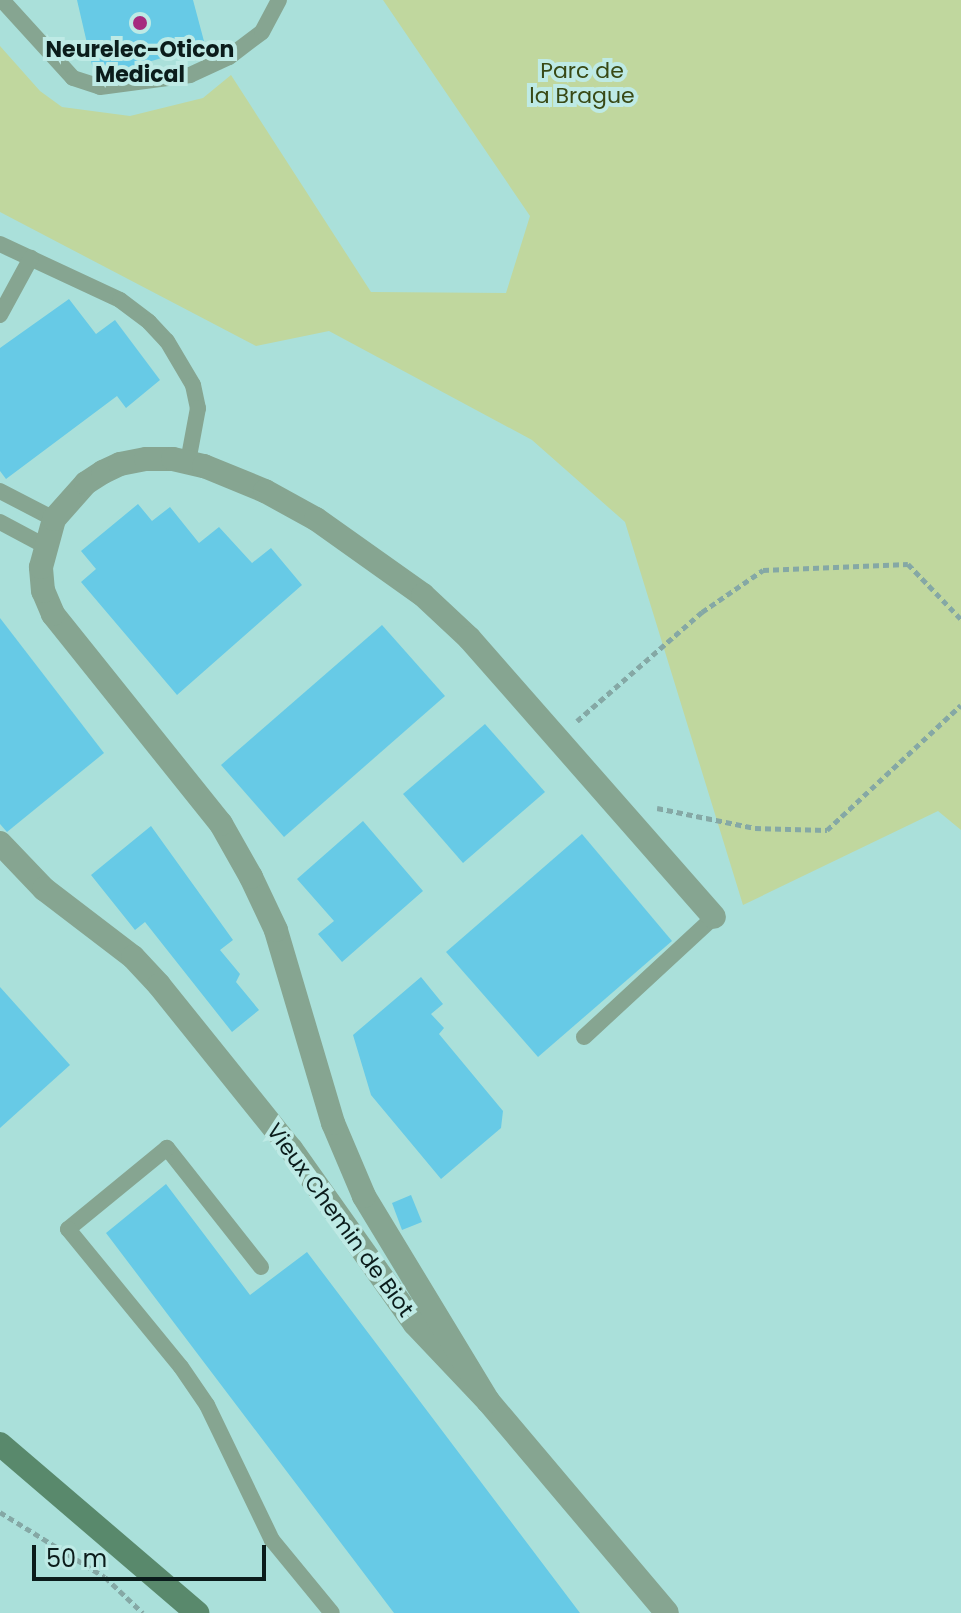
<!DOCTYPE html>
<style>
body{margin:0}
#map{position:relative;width:961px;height:1613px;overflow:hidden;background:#beeae5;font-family:Poppins,sans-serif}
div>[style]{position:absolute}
.built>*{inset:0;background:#aae0da}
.green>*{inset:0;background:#c0d79e}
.building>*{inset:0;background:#67cae6}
.path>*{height:5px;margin-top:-2.5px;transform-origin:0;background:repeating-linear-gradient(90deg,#85a8a5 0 6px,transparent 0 10px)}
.service>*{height:16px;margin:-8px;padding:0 8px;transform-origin:8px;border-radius:8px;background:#86a591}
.minor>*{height:24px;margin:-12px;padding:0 12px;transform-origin:12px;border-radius:12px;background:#86a591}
.secondary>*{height:24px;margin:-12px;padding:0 12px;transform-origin:12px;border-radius:12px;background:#59896c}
.dots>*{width:22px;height:22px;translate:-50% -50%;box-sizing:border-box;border:4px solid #beeae5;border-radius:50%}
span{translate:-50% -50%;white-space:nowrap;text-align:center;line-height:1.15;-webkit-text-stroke:8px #beeae5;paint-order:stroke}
.poi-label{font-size:22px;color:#0b1c1b;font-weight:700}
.park-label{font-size:22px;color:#384915}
.street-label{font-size:22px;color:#0b1c1b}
.scale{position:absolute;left:32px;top:1545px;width:234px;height:36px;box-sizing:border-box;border:4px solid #0b1c1b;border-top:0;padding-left:10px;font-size:24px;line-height:28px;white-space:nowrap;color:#0b1c1b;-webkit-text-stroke:6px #beeae5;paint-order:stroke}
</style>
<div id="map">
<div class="built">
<i style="clip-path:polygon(0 0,961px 0,961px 1613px,0 1613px)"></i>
</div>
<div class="green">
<i style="clip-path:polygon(383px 0,961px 0,961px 830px,938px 811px,743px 905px,625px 522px,532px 440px,329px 331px,256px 346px,0 212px,0 46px,40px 91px,62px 107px,130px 116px,203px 98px,231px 75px,371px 292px,506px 293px,530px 216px)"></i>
</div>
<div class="building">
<i style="clip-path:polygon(77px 0,193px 0,205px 45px,95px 78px)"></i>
<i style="clip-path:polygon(69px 299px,96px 334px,115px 320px,160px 380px,126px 408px,117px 396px,6px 479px,0 471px,0 348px)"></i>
<i style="clip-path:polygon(138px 504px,152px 521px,170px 507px,199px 543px,219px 527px,252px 563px,271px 548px,302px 585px,177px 695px,81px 582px,96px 569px,81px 551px)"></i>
<i style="clip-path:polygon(0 618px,104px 753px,7px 832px,0 824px)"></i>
<i style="clip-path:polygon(382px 625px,445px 696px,284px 837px,221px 765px)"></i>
<i style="clip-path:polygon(485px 724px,545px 792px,463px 863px,403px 794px)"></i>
<i style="clip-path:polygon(363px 821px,423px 891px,342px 962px,318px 934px,334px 921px,297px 879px)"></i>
<i style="clip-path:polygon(151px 826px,233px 940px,220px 950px,240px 974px,236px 982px,259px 1010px,232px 1032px,145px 922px,135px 930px,91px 875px)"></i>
<i style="clip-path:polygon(582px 834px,672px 941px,538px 1057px,446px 952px)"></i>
<i style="clip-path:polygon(421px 977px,443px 1004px,431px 1014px,444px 1028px,439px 1034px,503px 1111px,501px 1128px,441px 1179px,371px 1095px,353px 1035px)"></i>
<i style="clip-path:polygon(0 987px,70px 1065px,0 1128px)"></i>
<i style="clip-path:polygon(166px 1184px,250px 1295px,307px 1252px,580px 1613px,394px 1613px,106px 1233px)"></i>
<i style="clip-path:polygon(411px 1195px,422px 1222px,402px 1230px,392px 1203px)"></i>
</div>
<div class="path">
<i style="left:577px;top:721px;width:166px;rotate:-41.1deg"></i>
<i style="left:702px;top:612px;width:74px;rotate:-34.5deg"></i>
<i style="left:763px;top:570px;width:145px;rotate:-2.4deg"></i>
<i style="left:908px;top:564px;width:76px;rotate:46.1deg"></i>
<i style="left:657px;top:808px;width:100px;rotate:11.5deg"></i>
<i style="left:755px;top:828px;width:72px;rotate:1.6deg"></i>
<i style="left:827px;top:830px;width:183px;rotate:-43deg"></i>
<i style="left:0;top:1512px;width:123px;rotate:31.8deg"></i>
<i style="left:105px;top:1577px;width:52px;rotate:43.5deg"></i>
</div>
<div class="service">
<i style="left:2px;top:0;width:105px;rotate:47.7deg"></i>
<i style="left:73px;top:78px;width:28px;rotate:18deg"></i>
<i style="left:100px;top:87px;width:91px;rotate:-7.6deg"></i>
<i style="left:190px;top:75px;width:43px;rotate:-24.8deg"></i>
<i style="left:229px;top:57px;width:41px;rotate:-37.1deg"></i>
<i style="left:262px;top:32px;width:36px;rotate:-62deg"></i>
<i style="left:0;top:244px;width:132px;rotate:25deg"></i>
<i style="left:120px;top:300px;width:36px;rotate:37deg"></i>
<i style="left:149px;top:322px;width:26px;rotate:47deg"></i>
<i style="left:167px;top:341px;width:51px;rotate:59.4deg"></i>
<i style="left:193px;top:385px;width:24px;rotate:78deg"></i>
<i style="left:198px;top:408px;width:55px;rotate:100.5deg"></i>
<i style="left:0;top:315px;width:65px;rotate:-61.5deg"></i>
<i style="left:0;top:491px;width:61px;rotate:27.4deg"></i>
<i style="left:0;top:522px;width:51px;rotate:28.1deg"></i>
<i style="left:584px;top:1037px;width:177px;rotate:-42.7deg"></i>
<i style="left:261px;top:1267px;width:152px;rotate:-128.3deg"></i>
<i style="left:167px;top:1148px;width:128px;rotate:140.7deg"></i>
<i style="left:68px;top:1229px;width:178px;rotate:50.7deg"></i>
<i style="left:181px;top:1367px;width:46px;rotate:55.6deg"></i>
<i style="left:207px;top:1405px;width:150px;rotate:64.3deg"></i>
<i style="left:272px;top:1540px;width:94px;rotate:50.6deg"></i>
</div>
<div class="minor">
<i style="left:0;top:843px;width:64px;rotate:46.3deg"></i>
<i style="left:44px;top:889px;width:112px;rotate:37.4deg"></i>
<i style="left:133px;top:957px;width:38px;rotate:47deg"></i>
<i style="left:159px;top:985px;width:211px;rotate:51.2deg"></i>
<i style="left:291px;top:1149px;width:214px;rotate:54.7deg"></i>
<i style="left:415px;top:1324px;width:106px;rotate:46.5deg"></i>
<i style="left:488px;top:1401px;width:277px;rotate:49.8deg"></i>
<i style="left:488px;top:1401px;width:240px;rotate:-121.2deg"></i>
<i style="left:364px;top:1196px;width:79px;rotate:-113deg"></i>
<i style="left:333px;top:1123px;width:201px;rotate:-106.5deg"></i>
<i style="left:276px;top:930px;width:59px;rotate:-115.3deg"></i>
<i style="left:251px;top:877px;width:61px;rotate:-119.5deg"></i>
<i style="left:221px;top:824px;width:269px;rotate:-128.7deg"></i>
<i style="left:53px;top:614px;width:25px;rotate:-113deg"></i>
<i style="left:43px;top:591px;width:24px;rotate:-95deg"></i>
<i style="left:41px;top:567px;width:50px;rotate:-74.8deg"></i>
<i style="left:54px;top:519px;width:48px;rotate:-48.4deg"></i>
<i style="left:86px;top:483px;width:20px;rotate:-33deg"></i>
<i style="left:103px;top:472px;width:19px;rotate:-25deg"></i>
<i style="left:120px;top:464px;width:26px;rotate:-11deg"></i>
<i style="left:146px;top:459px;width:27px"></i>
<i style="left:173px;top:459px;width:32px;rotate:13deg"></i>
<i style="left:204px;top:466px;width:66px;rotate:22.3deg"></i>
<i style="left:265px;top:491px;width:58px;rotate:28.8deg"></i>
<i style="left:316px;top:519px;width:131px;rotate:35.4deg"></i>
<i style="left:423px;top:595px;width:63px;rotate:43.1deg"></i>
<i style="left:469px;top:638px;width:371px;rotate:48.7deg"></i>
</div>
<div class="secondary">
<i style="left:0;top:1444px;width:260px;rotate:40.6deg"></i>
</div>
<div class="dots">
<i style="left:140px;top:23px;background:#a62b7f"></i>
</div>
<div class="poi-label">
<span style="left:140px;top:62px">Neurelec-Oticon<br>Medical</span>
</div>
<div class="park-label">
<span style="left:582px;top:83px">Parc de<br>la Brague</span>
</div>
<div class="street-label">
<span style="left:340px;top:1220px;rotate:54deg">Vieux Chemin de Biot</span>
</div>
<div class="scale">50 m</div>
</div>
